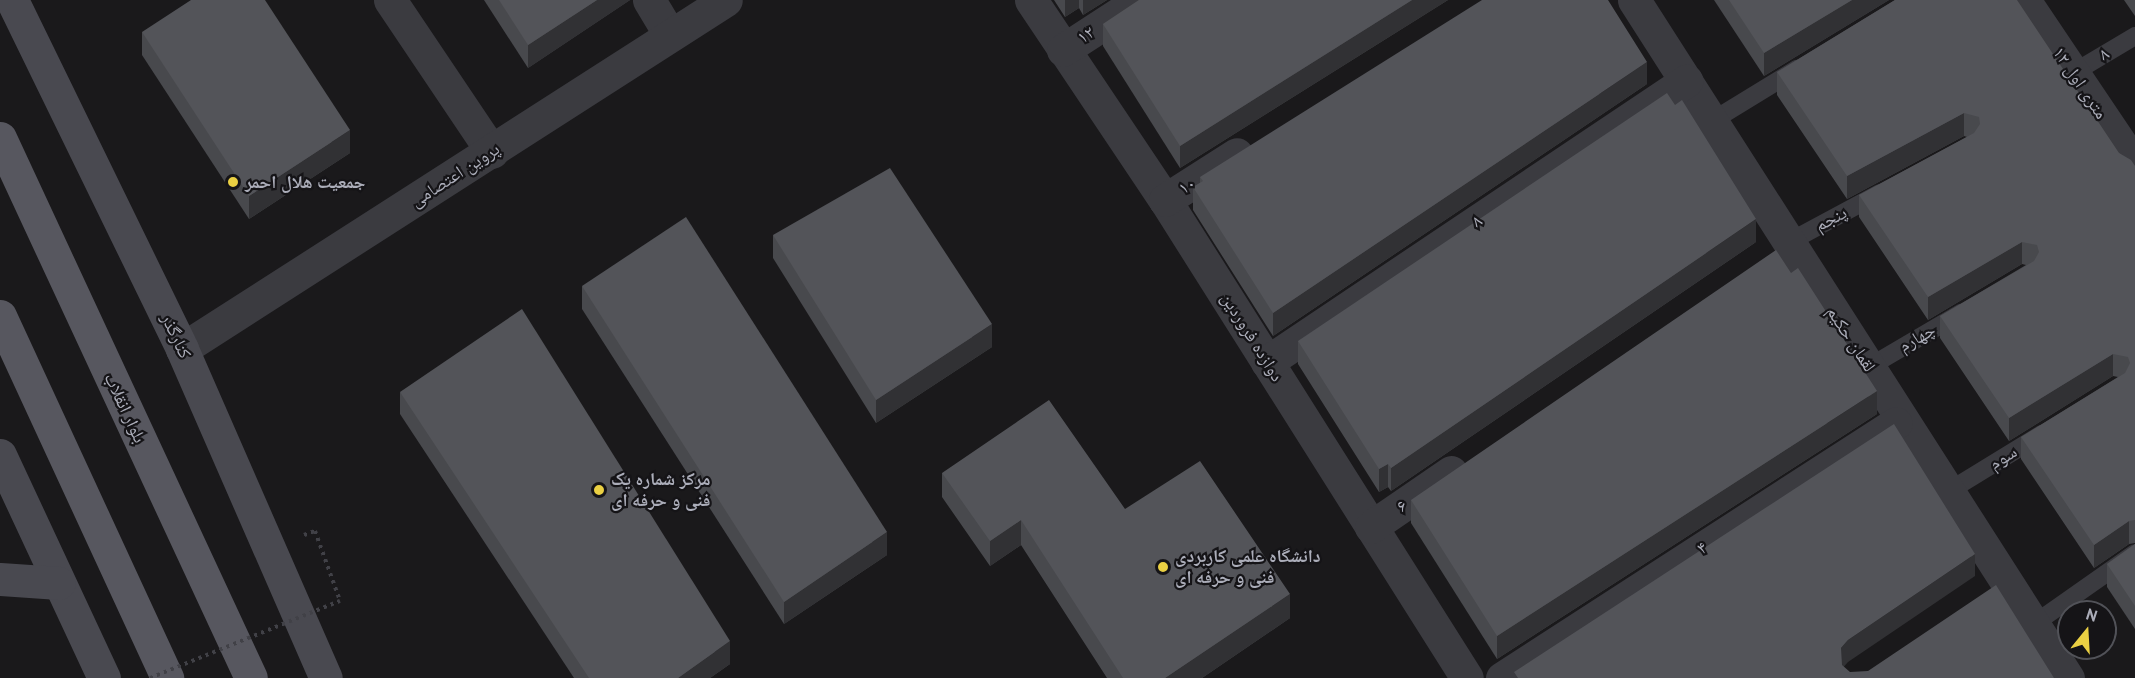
<!DOCTYPE html>
<meta charset="utf-8">
<style>
body{margin:0}
#map{position:relative;width:2135px;height:678px;overflow:hidden;background:#1a191b;font-family:"PT Sans","Noto Naskh Arabic",sans-serif}
div>[style]{position:absolute}
.path>*{height:4px;margin-top:-2px;transform-origin:0;background:repeating-linear-gradient(90deg,#414147 0 3px,transparent 0 7.5px)}
.service>*{height:18px;margin:-9px;padding:0 9px;transform-origin:9px;border-radius:9px;background:#3b3b40}
.minor>*{height:33px;margin:-16.5px;padding:0 16.5px;transform-origin:16.5px;border-radius:16.5px;background:#3b3b40}
.tertiary>*{height:33px;margin:-16.5px;padding:0 16.5px;transform-origin:16.5px;border-radius:16.5px;background:#3b3b40}
.secondary>*{height:33px;margin:-16.5px;padding:0 16.5px;transform-origin:16.5px;border-radius:16.5px;background:#494950}
.primary>*{height:33px;margin:-16.5px;padding:0 16.5px;transform-origin:16.5px;border-radius:16.5px;background:#57575f}
.path-bridge>*{height:4px;margin-top:-2px;transform-origin:0;background:repeating-linear-gradient(90deg,#414147 0 3px,transparent 0 7.5px)}
.wall>*{inset:0;background:#48494d}
.shaded-wall>*{inset:0;background:#313134}
.building>*{inset:0;background:#535459}
.dots>*{width:16px;height:16px;translate:-50% -50%;box-sizing:border-box;border:3px solid #151417;border-radius:50%}
span{translate:-50% -50%;white-space:nowrap;text-align:center;line-height:1.15;-webkit-text-stroke:4.5px #151417;paint-order:stroke}
.street-label{font-size:18px;color:#acaeba}
.poi-label{font-size:18px;color:#acaeba;font-weight:700}
.left{translate:0 -50%;text-align:left}
.north{position:absolute;left:2057px;top:600px;width:60px;height:60px;box-sizing:border-box;background:#151417;border:2px solid #515258;border-radius:50%;rotate:18deg;font-size:16px;font-weight:700;line-height:24px;text-align:center;color:#acaeba}
.north::after{content:'';display:block;margin:auto;width:21px;height:27px;background:#ead043;clip-path:polygon(50% 0,100% 100%,50% 72%,0 100%)}
</style>
<div id="map">
<div class="path">
<i style="left:304px;top:535px;width:12px;rotate:-20deg"></i>
<i style="left:315px;top:531px;width:74px;rotate:70.3deg"></i>
</div>
<div class="service">
<i style="left:2073px;top:73px;width:72px;rotate:-30.8deg"></i>
<i style="left:1712px;top:121px;width:100px;rotate:-31.5deg"></i>
<i style="left:1789px;top:242px;width:103px;rotate:-28.3deg"></i>
<i style="left:1869px;top:367px;width:107px;rotate:-30.4deg"></i>
<i style="left:1949px;top:491px;width:109px;rotate:-31.5deg"></i>
<i style="left:2034px;top:624px;width:123px;rotate:-35.1deg"></i>
</div>
<div class="minor">
<i style="left:390px;top:0;width:183px;rotate:56.1deg"></i>
<i style="left:649px;top:0;width:41px;rotate:59deg"></i>
<i style="left:1031px;top:0;width:241px;rotate:56.2deg"></i>
<i style="left:1165px;top:200px;width:565px;rotate:57.72deg"></i>
<i style="left:1634px;top:0;width:805px;rotate:57.38deg"></i>
<i style="left:2024px;top:0;width:199px;rotate:56.1deg"></i>
<i style="left:1063px;top:50px;width:92px;rotate:-33deg"></i>
<i style="left:1165px;top:200px;width:85px;rotate:-32.6deg"></i>
<i style="left:1267px;top:362px;width:505px;rotate:-33.85deg"></i>
<i style="left:1371px;top:527px;width:97px;rotate:-34.5deg"></i>
<i style="left:1502px;top:678px;width:469px;rotate:-32.9deg"></i>
</div>
<div class="tertiary">
<i style="left:182px;top:349px;width:646px;rotate:-32.68deg"></i>
</div>
<div class="secondary">
<i style="left:12px;top:0;width:388px;rotate:64deg"></i>
<i style="left:182px;top:349px;width:359px;rotate:66.4deg"></i>
<i style="left:0;top:455px;width:246px;rotate:65deg"></i>
<i style="left:0;top:579px;width:59px;rotate:3.9deg"></i>
</div>
<div class="primary">
<i style="left:0;top:138px;width:595px;rotate:65.07deg"></i>
<i style="left:0;top:316px;width:399px;rotate:65.2deg"></i>
</div>
<div class="path-bridge">
<i style="left:150px;top:678px;width:205px;rotate:-22.1deg"></i>
</div>
<div class="wall">
<i style="clip-path:polygon(484px 0,630px 0,528px 68px)"></i>
<i style="clip-path:polygon(1054px 0,1107px 0,1083px 15px,1079px 8px,1065px 17px)"></i>
<i style="clip-path:polygon(1139px 0,1448px 0,1180px 168px,1103px 46px,1103px 24px)"></i>
<i style="clip-path:polygon(1714px 0,1889px 0,1764px 76px)"></i>
<i style="clip-path:polygon(1895px 0,2119px 153px,2135px 166px,2135px 543px,2129px 544px,2094px 568px,2021px 459px,2021px 437px,2118px 377px,2113px 376px,2009px 441px,1940px 338px,1940px 316px,2026px 265px,2022px 264px,1928px 320px,1859px 217px,1859px 195px,1967px 137px,1964px 136px,1847px 199px,1777px 95px,1777px 72px)"></i>
<i style="clip-path:polygon(2124px 0,2135px 0,2135px 16px)"></i>
<i style="clip-path:polygon(142px 32px,350px 153px,249px 219px,142px 55px)"></i>
<i style="clip-path:polygon(1647px 84px,1273px 336px,1193px 210px,1193px 187px,1200px 183px,1200px 177px)"></i>
<i style="clip-path:polygon(773px 235px,992px 347px,876px 423px,773px 258px)"></i>
<i style="clip-path:polygon(1756px 242px,1391px 491px,1388px 487px,1379px 492px,1298px 364px,1298px 341px)"></i>
<i style="clip-path:polygon(582px 286px,887px 555px,784px 624px,582px 309px)"></i>
<i style="clip-path:polygon(400px 392px,730px 664px,710px 678px,574px 678px,400px 414px)"></i>
<i style="clip-path:polygon(1877px 414px,1497px 659px,1411px 523px,1411px 500px)"></i>
<i style="clip-path:polygon(942px 473px,1125px 509px,1290px 618px,1202px 678px,1107px 678px,1021px 545px,990px 566px,942px 497px)"></i>
<i style="clip-path:polygon(2135px 544px,2135px 629px,2107px 587px,2107px 564px)"></i>
</div>
<div class="shaded-wall">
<i style="clip-path:polygon(597px 0,630px 0,528px 68px,528px 45px)"></i>
<i style="clip-path:polygon(1065px 0,1079px 0,1079px 8px,1065px 17px)"></i>
<i style="clip-path:polygon(1083px 0,1107px 0,1083px 15px)"></i>
<i style="clip-path:polygon(1412px 0,1448px 0,1180px 168px,1180px 146px)"></i>
<i style="clip-path:polygon(1852px 0,1889px 0,1764px 76px,1764px 53px)"></i>
<i style="clip-path:polygon(1647px 62px,1647px 84px,1273px 336px,1273px 313px)"></i>
<i style="clip-path:polygon(1964px 113px,1964px 136px,1847px 199px,1847px 176px)"></i>
<i style="clip-path:polygon(350px 130px,350px 153px,249px 219px,249px 196px)"></i>
<i style="clip-path:polygon(1756px 219px,1756px 242px,1391px 491px,1391px 468px)"></i>
<i style="clip-path:polygon(2022px 242px,2022px 264px,1928px 320px,1928px 297px)"></i>
<i style="clip-path:polygon(992px 324px,992px 347px,876px 423px,876px 400px)"></i>
<i style="clip-path:polygon(2113px 354px,2113px 376px,2009px 441px,2009px 418px)"></i>
<i style="clip-path:polygon(1877px 391px,1877px 414px,1497px 659px,1497px 636px)"></i>
<i style="clip-path:polygon(1388px 464px,1388px 487px,1379px 492px,1379px 469px)"></i>
<i style="clip-path:polygon(1021px 520px,1021px 545px,990px 566px,990px 541px)"></i>
<i style="clip-path:polygon(2129px 521px,2129px 544px,2094px 568px,2094px 545px)"></i>
<i style="clip-path:polygon(887px 532px,887px 555px,784px 624px,784px 602px)"></i>
<i style="clip-path:polygon(1975px 554px,1975px 576px,1848px 662px,1841px 670px,1841px 648px,1848px 640px)"></i>
<i style="clip-path:polygon(1290px 594px,1290px 618px,1202px 678px,1165px 678px)"></i>
<i style="clip-path:polygon(730px 641px,730px 664px,710px 678px,678px 678px)"></i>
</div>
<div class="building">
<i style="clip-path:polygon(191px 0,265px 0,350px 130px,249px 196px,142px 32px)"></i>
<i style="clip-path:polygon(499px 0,597px 0,528px 45px)"></i>
<i style="clip-path:polygon(1139px 0,1412px 0,1180px 146px,1103px 24px)"></i>
<i style="clip-path:polygon(1482px 0,1608px 0,1647px 62px,1273px 313px,1193px 187px,1203px 181px,1200px 177px)"></i>
<i style="clip-path:polygon(1729px 0,1852px 0,1764px 53px)"></i>
<i style="clip-path:polygon(1895px 0,2017px 0,2119px 153px,2131px 160px,2135px 166px,2135px 520px,2129px 521px,2094px 545px,2021px 437px,2125px 373px,2130px 363px,2128px 357px,2113px 354px,2009px 418px,1940px 316px,2034px 261px,2039px 252px,2037px 245px,2022px 242px,1928px 297px,1859px 195px,1974px 133px,1980px 124px,1979px 117px,1964px 113px,1847px 176px,1777px 72px)"></i>
<i style="clip-path:polygon(1667px 93px,1675px 105px,1682px 100px,1756px 219px,1391px 468px,1388px 464px,1379px 469px,1298px 341px)"></i>
<i style="clip-path:polygon(890px 168px,992px 324px,876px 400px,773px 235px)"></i>
<i style="clip-path:polygon(686px 217px,887px 532px,784px 602px,582px 286px)"></i>
<i style="clip-path:polygon(1776px 250px,1791px 273px,1798px 268px,1877px 391px,1497px 636px,1411px 500px)"></i>
<i style="clip-path:polygon(522px 309px,730px 641px,678px 678px,589px 678px,400px 392px)"></i>
<i style="clip-path:polygon(1049px 400px,1125px 509px,1200px 461px,1290px 594px,1165px 678px,1123px 678px,1021px 520px,990px 541px,942px 473px)"></i>
<i style="clip-path:polygon(1894px 424px,1975px 554px,1848px 640px,1841px 648px,1842px 665px,1850px 672px,1868px 671px,1996px 585px,2054px 678px,1518px 678px,1514px 672px)"></i>
<i style="clip-path:polygon(2135px 544px,2135px 606px,2107px 564px)"></i>
</div>
<div class="dots">
<i style="left:233px;top:182px;background:#ead043"></i>
<i style="left:599px;top:490px;background:#ead043"></i>
<i style="left:1163px;top:567px;background:#ead043"></i>
</div>
<div class="street-label">
<span style="left:1086px;top:35px;rotate:-33deg">۱۲</span>
<span style="left:2104px;top:54px;rotate:-31deg">۸</span>
<span style="left:2080px;top:83px;rotate:56deg">۱۲ متری اول</span>
<span style="left:455px;top:175px;rotate:-33deg">پروین اعتصامی</span>
<span style="left:1187px;top:186px;rotate:-32deg">۱۰</span>
<span style="left:1831px;top:219px;rotate:-28deg">پنجم</span>
<span style="left:1477px;top:221px;rotate:-34deg">۸</span>
<span style="left:176px;top:336px;rotate:65deg">کنارگذر</span>
<span style="left:1252px;top:337px;rotate:58deg">دوازده فروردین</span>
<span style="left:1917px;top:338px;rotate:-30deg">چهارم</span>
<span style="left:1851px;top:339px;rotate:57deg">لقمان حکیم</span>
<span style="left:125px;top:408px;rotate:65deg">بلوار انقلاب</span>
<span style="left:2003px;top:458px;rotate:-32deg">سوم</span>
<span style="left:1402px;top:506px;rotate:-34deg">۶</span>
<span style="left:1702px;top:548px;rotate:-33deg">۴</span>
</div>
<div class="poi-label">
<span class="left" style="left:245px;top:182px">جمعیت هلال احمر</span>
<span class="left" style="left:611px;top:490px">مرکز شماره یک<br>فنی و حرفه ای</span>
<span class="left" style="left:1175px;top:567px">دانشگاه علمی کاربردی<br>فنی و حرفه ای</span>
</div>
<div class="north">N</div>
</div>
